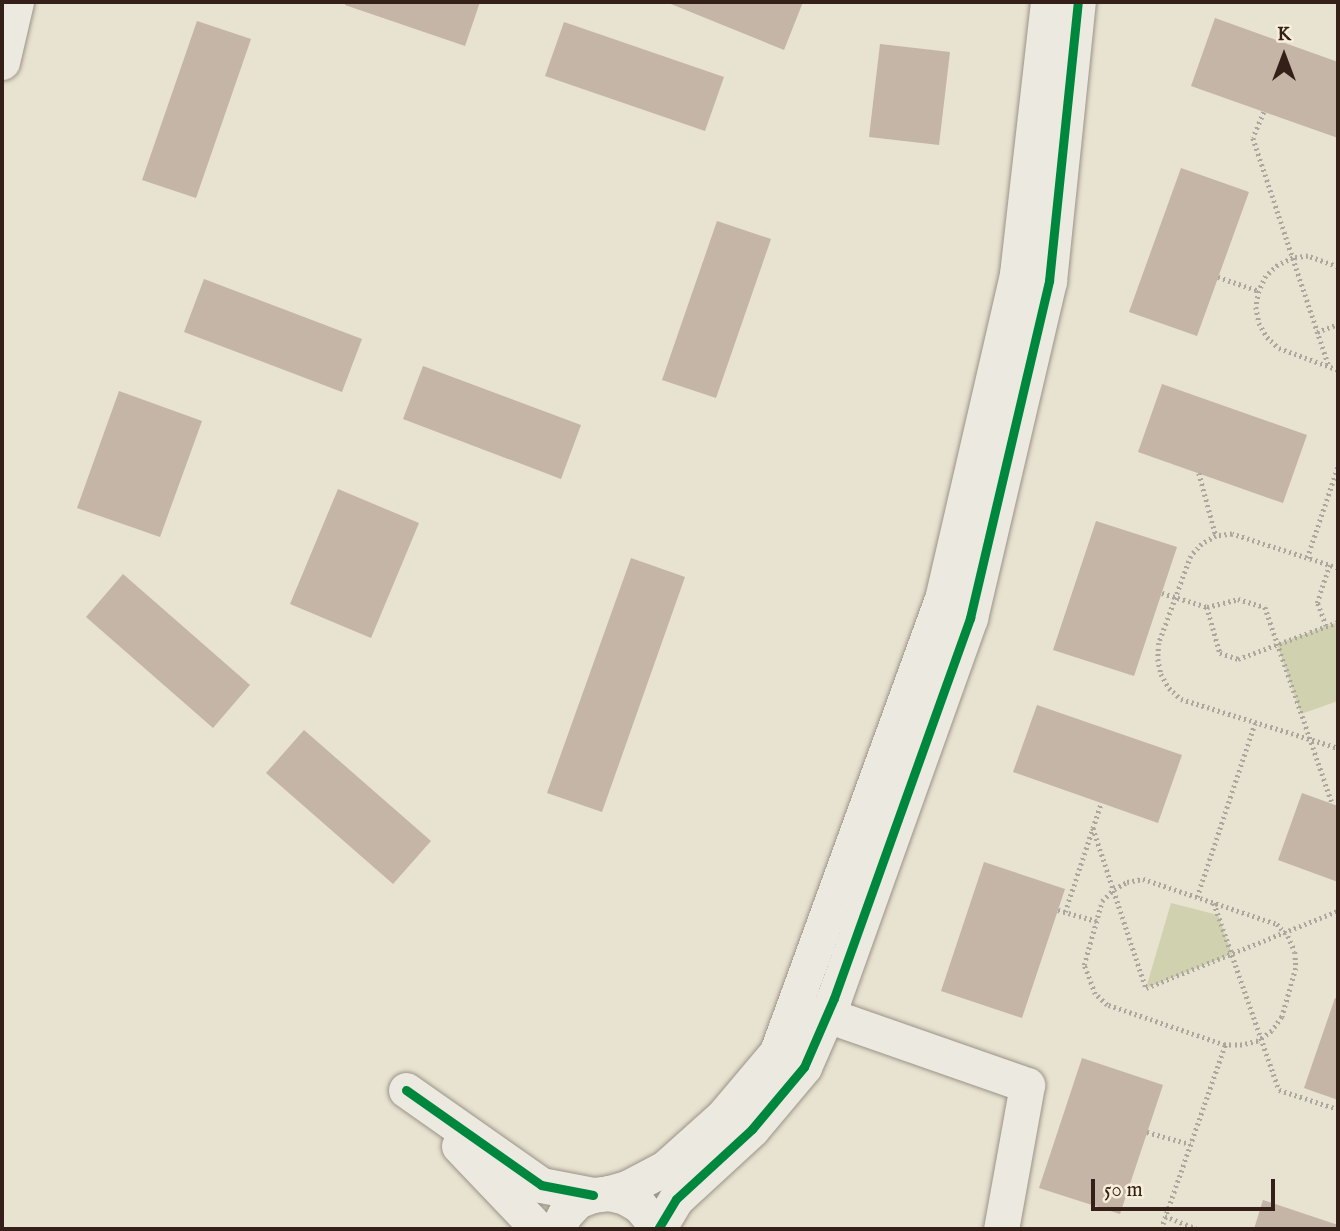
<!DOCTYPE html>
<style>
body{margin:0}
#map{position:relative;width:1340px;height:1231px;overflow:hidden;background:#e8e2d0;font-family:"IM FELL English",serif}
div>[style]{position:absolute}
.green>*{inset:0;background:#d0d2af}
.building>*{inset:0;background:#c5b5a7}
.path>*{height:4.5px;margin-top:-2.25px;transform-origin:0;background:repeating-linear-gradient(90deg,#aba69e 0 2px,transparent 0 5.5px)}
.roads{filter:drop-shadow(0 0 2px #9a9388) drop-shadow(0 0 2px #9a9388)}
.minor>*{height:35px;margin:-17.5px;padding:0 17.5px;transform-origin:17.5px;border-radius:17.5px;background:#ece9e0}
.cycleway>*{height:9px;margin:-4.5px;padding:0 4.5px;transform-origin:4.5px;border-radius:4.5px;background:#00873e}
span{translate:-50% -50%;white-space:nowrap;text-align:center;line-height:1.15;-webkit-text-stroke:7px #f7efd9;paint-order:stroke}
.frame{position:absolute;inset:0;border:4px solid #352019;pointer-events:none}
.north{position:absolute;left:1249px;top:21px;width:70px;height:70px;-webkit-text-stroke:5px #f7efd9;paint-order:stroke;rotate:0deg;font-size:19px;font-weight:700;line-height:28px;text-align:center;color:#352019}
.north::after{content:'';display:block;margin:auto;width:24px;height:32px;background:#352019;clip-path:polygon(50% 0,100% 100%,50% 72%,0 100%)}
.scale{position:absolute;left:1091px;top:1179px;width:184px;height:32px;box-sizing:border-box;border:4px solid #352019;border-top:0;padding-left:9px;font-size:21px;line-height:24px;white-space:nowrap;color:#352019;-webkit-text-stroke:5px #f7efd9;paint-order:stroke}
</style>
<div id="map">
<div class="green">
<i style="clip-path:polygon(1338px 622px,1338px 701px,1301px 714px,1277px 644px)"></i>
<i style="clip-path:polygon(1171px 903px,1218px 915px,1232px 954px,1146px 988px)"></i>
</div>
<div class="building">
<i style="clip-path:polygon(345px 2px,480px 2px,465px 46px,345px 5px)"></i>
<i style="clip-path:polygon(666px 2px,803px 2px,784px 50px)"></i>
<i style="clip-path:polygon(1215px 18px,1338px 62px,1338px 138px,1191px 86px)"></i>
<i style="clip-path:polygon(197px 21px,251px 39px,196px 198px,142px 180px)"></i>
<i style="clip-path:polygon(564px 22px,724px 77px,705px 131px,545px 76px)"></i>
<i style="clip-path:polygon(880px 44px,950px 52px,939px 145px,869px 137px)"></i>
<i style="clip-path:polygon(1181px 168px,1249px 192px,1197px 336px,1129px 312px)"></i>
<i style="clip-path:polygon(717px 221px,771px 239px,716px 398px,662px 380px)"></i>
<i style="clip-path:polygon(204px 279px,362px 339px,342px 392px,184px 332px)"></i>
<i style="clip-path:polygon(423px 366px,581px 425px,561px 479px,403px 419px)"></i>
<i style="clip-path:polygon(1162px 384px,1307px 435px,1283px 503px,1138px 452px)"></i>
<i style="clip-path:polygon(119px 391px,202px 421px,160px 537px,77px 508px)"></i>
<i style="clip-path:polygon(338px 489px,419px 523px,371px 638px,290px 604px)"></i>
<i style="clip-path:polygon(1096px 521px,1177px 547px,1134px 676px,1053px 650px)"></i>
<i style="clip-path:polygon(631px 558px,685px 577px,602px 812px,547px 793px)"></i>
<i style="clip-path:polygon(123px 574px,250px 685px,213px 728px,86px 617px)"></i>
<i style="clip-path:polygon(1037px 705px,1182px 755px,1158px 823px,1013px 772px)"></i>
<i style="clip-path:polygon(304px 730px,431px 841px,393px 884px,266px 773px)"></i>
<i style="clip-path:polygon(1302px 793px,1338px 806px,1338px 882px,1278px 860px)"></i>
<i style="clip-path:polygon(984px 862px,1065px 889px,1022px 1018px,941px 991px)"></i>
<i style="clip-path:polygon(1335px 998px,1338px 999px,1338px 1100px,1304px 1088px)"></i>
<i style="clip-path:polygon(1082px 1058px,1163px 1085px,1120px 1214px,1039px 1188px)"></i>
<i style="clip-path:polygon(1263px 1200px,1338px 1225px,1338px 1229px,1254px 1229px)"></i>
</div>
<div class="path">
<i style="left:1264px;top:112px;width:28px;rotate:113deg"></i>
<i style="left:1253px;top:138px;width:240px;rotate:71.6deg"></i>
<i style="left:1338px;top:267px;width:32px;rotate:-160deg"></i>
<i style="left:1308px;top:256px;width:15px;rotate:172deg"></i>
<i style="left:1293px;top:258px;width:17px;rotate:155deg"></i>
<i style="left:1278px;top:265px;width:16px;rotate:137deg"></i>
<i style="left:1266px;top:276px;width:17px;rotate:115deg"></i>
<i style="left:1259px;top:291px;width:16px;rotate:101deg"></i>
<i style="left:1256px;top:307px;width:16px;rotate:79deg"></i>
<i style="left:1259px;top:323px;width:16px;rotate:60deg"></i>
<i style="left:1267px;top:337px;width:16px;rotate:43deg"></i>
<i style="left:1279px;top:348px;width:63px;rotate:20.4deg"></i>
<i style="left:1218px;top:277px;width:43px;rotate:18.9deg"></i>
<i style="left:1317px;top:332px;width:22px;rotate:-21deg"></i>
<i style="left:1199px;top:473px;width:65px;rotate:74.9deg"></i>
<i style="left:1307px;top:558px;width:97px;rotate:-71.4deg"></i>
<i style="left:1338px;top:568px;width:111px;rotate:-162.2deg"></i>
<i style="left:1232px;top:534px;width:16px;rotate:173deg"></i>
<i style="left:1216px;top:536px;width:16px;rotate:150deg"></i>
<i style="left:1202px;top:544px;width:16px;rotate:133deg"></i>
<i style="left:1191px;top:556px;width:93px;rotate:110.2deg"></i>
<i style="left:1159px;top:643px;width:16px;rotate:94deg"></i>
<i style="left:1158px;top:659px;width:15px;rotate:79deg"></i>
<i style="left:1161px;top:674px;width:16px;rotate:60deg"></i>
<i style="left:1169px;top:688px;width:16px;rotate:43deg"></i>
<i style="left:1181px;top:699px;width:164px;rotate:17.3deg"></i>
<i style="left:1162px;top:593px;width:47px;rotate:17.3deg"></i>
<i style="left:1207px;top:607px;width:48px;rotate:74.2deg"></i>
<i style="left:1220px;top:653px;width:19px;rotate:18deg"></i>
<i style="left:1238px;top:659px;width:107px;rotate:-20.3deg"></i>
<i style="left:1207px;top:607px;width:32px;rotate:-14deg"></i>
<i style="left:1238px;top:599px;width:28px;rotate:17deg"></i>
<i style="left:1265px;top:607px;width:207px;rotate:71.1deg"></i>
<i style="left:1326px;top:626px;width:25px;rotate:-111deg"></i>
<i style="left:1317px;top:603px;width:40px;rotate:-72deg"></i>
<i style="left:1093px;top:828px;width:169px;rotate:71.7deg"></i>
<i style="left:1146px;top:988px;width:207px;rotate:-21.9deg"></i>
<i style="left:1143px;top:879px;width:141px;rotate:18.6deg"></i>
<i style="left:1277px;top:924px;width:16px;rotate:47deg"></i>
<i style="left:1288px;top:936px;width:17px;rotate:66deg"></i>
<i style="left:1295px;top:952px;width:16px;rotate:86deg"></i>
<i style="left:1296px;top:968px;width:51px;rotate:105.9deg"></i>
<i style="left:1282px;top:1017px;width:17px;rotate:126deg"></i>
<i style="left:1272px;top:1031px;width:17px;rotate:144deg"></i>
<i style="left:1258px;top:1041px;width:16px;rotate:166deg"></i>
<i style="left:1242px;top:1045px;width:17px;rotate:180deg"></i>
<i style="left:1225px;top:1045px;width:125px;rotate:-161.3deg"></i>
<i style="left:1107px;top:1005px;width:16px;rotate:-137deg"></i>
<i style="left:1095px;top:994px;width:31px;rotate:-111deg"></i>
<i style="left:1084px;top:965px;width:66px;rotate:-74.3deg"></i>
<i style="left:1102px;top:901px;width:17px;rotate:-45deg"></i>
<i style="left:1114px;top:889px;width:15px;rotate:-28deg"></i>
<i style="left:1127px;top:882px;width:16px;rotate:-11deg"></i>
<i style="left:1197px;top:897px;width:183px;rotate:-71.6deg"></i>
<i style="left:1214px;top:903px;width:198px;rotate:70.8deg"></i>
<i style="left:1279px;top:1090px;width:62px;rotate:17.9deg"></i>
<i style="left:1058px;top:910px;width:40px;rotate:16deg"></i>
<i style="left:1065px;top:912px;width:115px;rotate:-71.7deg"></i>
<i style="left:1147px;top:1132px;width:45px;rotate:15.6deg"></i>
<i style="left:1165px;top:1216px;width:35px;rotate:22deg"></i>
<i style="left:1161px;top:1229px;width:195px;rotate:-70.8deg"></i>
</div>
<div class="roads">
<div class="minor">
<i style="left:2px;top:62px;width:62px;rotate:-76.9deg"></i>
<i style="left:827px;top:1015px;width:212px;rotate:19.3deg"></i>
<i style="left:1027px;top:1085px;width:146px;rotate:100.2deg"></i>
<i style="left:406px;top:1090px;width:165px;rotate:35.1deg"></i>
<i style="left:541px;top:1185px;width:53px;rotate:10.9deg"></i>
<i style="left:459px;top:1146px;width:115px;rotate:46.4deg"></i>
<i style="left:609px;top:1193px;width:19px;rotate:-16deg"></i>
<i style="left:627px;top:1188px;width:43px;rotate:-27.8deg"></i>
<i style="left:665px;top:1168px;width:78px;rotate:-41.9deg"></i>
<i style="left:723px;top:1116px;width:84px;rotate:-49.8deg"></i>
<i style="left:777px;top:1052px;width:486px;rotate:-70deg"></i>
<i style="left:943px;top:595px;width:329px;rotate:-77deg"></i>
<i style="left:1017px;top:274px;width:274px;rotate:-83.5deg"></i>
<i style="left:557px;top:1229px;width:17px;rotate:-62deg"></i>
<i style="left:565px;top:1214px;width:18px;rotate:-47deg"></i>
<i style="left:577px;top:1201px;width:17px;rotate:-21deg"></i>
<i style="left:593px;top:1195px;width:16px;rotate:-7deg"></i>
<i style="left:609px;top:1193px;width:16px;rotate:14deg"></i>
<i style="left:625px;top:1197px;width:16px;rotate:30deg"></i>
<i style="left:639px;top:1205px;width:17px;rotate:50deg"></i>
<i style="left:650px;top:1218px;width:12px;rotate:70deg"></i>
<i style="left:658px;top:1229px;width:35px;rotate:-59deg"></i>
<i style="left:676px;top:1199px;width:103px;rotate:-42.6deg"></i>
<i style="left:752px;top:1129px;width:81px;rotate:-50deg"></i>
<i style="left:804px;top:1067px;width:75px;rotate:-66.5deg"></i>
<i style="left:834px;top:998px;width:404px;rotate:-70.3deg"></i>
<i style="left:970px;top:618px;width:346px;rotate:-76.8deg"></i>
<i style="left:1049px;top:281px;width:281px;rotate:-84.1deg"></i>
</div>
</div>
<div class="cycleway">
<i style="left:406px;top:1090px;width:165px;rotate:35.1deg"></i>
<i style="left:541px;top:1185px;width:53px;rotate:10.9deg"></i>
<i style="left:658px;top:1229px;width:35px;rotate:-59deg"></i>
<i style="left:676px;top:1199px;width:103px;rotate:-42.6deg"></i>
<i style="left:752px;top:1129px;width:81px;rotate:-50deg"></i>
<i style="left:804px;top:1067px;width:75px;rotate:-66.5deg"></i>
<i style="left:834px;top:998px;width:404px;rotate:-70.3deg"></i>
<i style="left:970px;top:618px;width:346px;rotate:-76.8deg"></i>
<i style="left:1049px;top:281px;width:281px;rotate:-84.1deg"></i>
</div>
<div class="frame"></div>
<div class="north">K</div>
<div class="scale">50 m</div>
</div>
